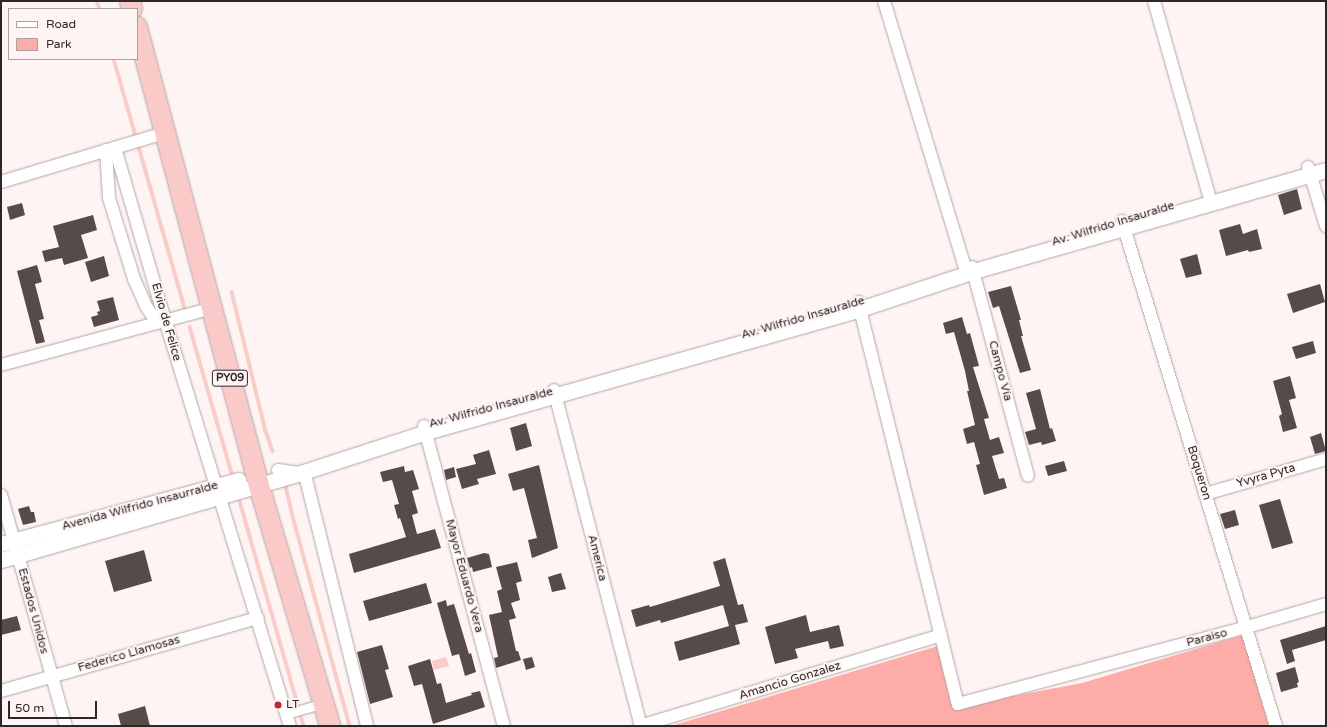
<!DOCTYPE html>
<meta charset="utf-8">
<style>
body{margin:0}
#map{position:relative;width:1327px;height:727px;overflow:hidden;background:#fdf4f3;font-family:"Varela Round",sans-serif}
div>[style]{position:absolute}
.green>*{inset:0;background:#feaca8}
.water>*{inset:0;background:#f8ccc9}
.stream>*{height:3.5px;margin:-1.75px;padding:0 1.75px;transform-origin:1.75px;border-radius:1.75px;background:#f8ccc9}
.building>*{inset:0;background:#574b4a}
.roads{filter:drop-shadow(0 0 1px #b2a5a4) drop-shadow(0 0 1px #b2a5a4)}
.pedestrian>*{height:9px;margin:-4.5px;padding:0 4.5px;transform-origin:4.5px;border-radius:4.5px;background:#fff}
.minor>*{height:12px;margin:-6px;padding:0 6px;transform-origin:6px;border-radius:6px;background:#fff}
.tertiary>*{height:15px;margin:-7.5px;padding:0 7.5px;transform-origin:7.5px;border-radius:7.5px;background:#fff}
.trunk>*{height:20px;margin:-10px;padding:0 10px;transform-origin:10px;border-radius:10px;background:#facac8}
.dots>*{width:11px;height:11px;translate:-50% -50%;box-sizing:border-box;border:2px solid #fdf4f3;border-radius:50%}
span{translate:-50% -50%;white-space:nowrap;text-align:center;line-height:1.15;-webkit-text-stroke:4px #fdf4f3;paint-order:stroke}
.shield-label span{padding:1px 3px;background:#fdf4f3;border:1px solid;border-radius:3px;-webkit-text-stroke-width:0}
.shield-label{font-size:11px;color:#2d2828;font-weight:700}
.street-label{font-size:12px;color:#2d2828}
.poi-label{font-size:12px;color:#2d2828}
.left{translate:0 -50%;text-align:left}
.frame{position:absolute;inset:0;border:2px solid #2d2828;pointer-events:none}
.legend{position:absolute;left:8px;top:8px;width:130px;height:52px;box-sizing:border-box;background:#fdf4f3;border:1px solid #aaa2a2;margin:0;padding:5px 7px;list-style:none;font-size:12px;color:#2d2828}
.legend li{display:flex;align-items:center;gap:8px;height:20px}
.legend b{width:20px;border:1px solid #aaa2a2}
.scale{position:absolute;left:8px;top:701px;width:89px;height:18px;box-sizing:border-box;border:2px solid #2d2828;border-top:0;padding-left:5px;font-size:12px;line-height:14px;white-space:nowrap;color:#2d2828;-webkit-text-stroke:3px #fdf4f3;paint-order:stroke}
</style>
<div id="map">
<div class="green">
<i style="clip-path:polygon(1243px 635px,1269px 726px,671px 726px,938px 646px,956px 707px,1082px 683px)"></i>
</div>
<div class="water">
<i style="clip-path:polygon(446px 657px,449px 666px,434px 670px,432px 661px)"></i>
</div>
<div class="stream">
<i style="left:97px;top:1px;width:9px;rotate:69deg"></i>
<i style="left:114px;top:59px;width:260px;rotate:74.1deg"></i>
<i style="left:232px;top:292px;width:143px;rotate:76.3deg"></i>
<i style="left:266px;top:431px;width:21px;rotate:71deg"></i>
<i style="left:190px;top:327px;width:152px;rotate:74deg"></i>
<i style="left:286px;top:486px;width:35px;rotate:77deg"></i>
<i style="left:294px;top:520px;width:213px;rotate:74.8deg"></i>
<i style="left:238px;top:494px;width:241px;rotate:74.1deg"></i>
</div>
<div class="building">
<i style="clip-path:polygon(1297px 189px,1302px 209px,1284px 215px,1278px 195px)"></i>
<i style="clip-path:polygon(22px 203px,25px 215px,10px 220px,7px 207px)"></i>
<i style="clip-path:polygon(93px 215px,97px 230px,81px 235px,88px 258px,64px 265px,62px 258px,45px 262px,42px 251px,59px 247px,53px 226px)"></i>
<i style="clip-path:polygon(1240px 224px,1243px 234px,1257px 229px,1262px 249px,1249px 252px,1248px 250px,1226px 256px,1219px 230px)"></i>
<i style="clip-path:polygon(1197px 254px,1202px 274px,1186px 278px,1180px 259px)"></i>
<i style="clip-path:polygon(104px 256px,109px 276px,91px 282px,85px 262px)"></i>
<i style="clip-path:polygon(37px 265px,42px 282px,35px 284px,44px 319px,39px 320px,45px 342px,36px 344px,17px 271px)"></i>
<i style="clip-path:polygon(1320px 284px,1325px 302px,1293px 313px,1287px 294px)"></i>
<i style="clip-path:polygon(1011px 286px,1021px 320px,1019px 320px,1023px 336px,1021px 336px,1031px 370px,1020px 373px,999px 306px,993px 308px,988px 292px)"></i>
<i style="clip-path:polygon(113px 297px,119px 320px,94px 327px,91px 317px,98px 315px,97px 312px,100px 311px,97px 301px)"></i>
<i style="clip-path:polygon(962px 317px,967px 334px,970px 333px,979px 366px,973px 367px,989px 418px,984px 419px,990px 440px,999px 437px,1004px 453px,992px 456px,999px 479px,1004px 478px,1007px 488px,984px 495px,976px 465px,980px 464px,974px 442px,967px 444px,963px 429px,975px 425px,967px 391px,969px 391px,965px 371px,954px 332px,946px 334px,943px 323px)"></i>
<i style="clip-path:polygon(1313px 341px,1316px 353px,1296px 359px,1292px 347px)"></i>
<i style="clip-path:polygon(1290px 376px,1296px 398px,1289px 400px,1297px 428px,1283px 432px,1279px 416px,1282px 414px,1273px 381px)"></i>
<i style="clip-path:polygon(1040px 389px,1050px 429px,1052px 428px,1056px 441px,1042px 445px,1041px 442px,1029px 445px,1025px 432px,1036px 429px,1026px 393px)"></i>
<i style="clip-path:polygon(526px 423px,532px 446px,516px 451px,510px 428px)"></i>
<i style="clip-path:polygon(1321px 433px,1326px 451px,1315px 454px,1310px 437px)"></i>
<i style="clip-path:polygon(489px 450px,496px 474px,477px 479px,479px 484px,462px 489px,456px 469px,476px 464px,473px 455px)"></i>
<i style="clip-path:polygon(1064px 461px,1067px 471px,1048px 476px,1045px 466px)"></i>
<i style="clip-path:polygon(539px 465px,558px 548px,532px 558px,528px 540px,537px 538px,524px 488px,513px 491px,508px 474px)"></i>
<i style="clip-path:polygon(404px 466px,405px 472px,413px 470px,419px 489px,412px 491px,418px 513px,412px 515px,417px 534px,435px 529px,441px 548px,354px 573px,349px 554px,406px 537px,400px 518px,398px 519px,394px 505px,399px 504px,392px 480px,383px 482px,380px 472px)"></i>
<i style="clip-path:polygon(454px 467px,456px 477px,446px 480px,444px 470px)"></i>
<i style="clip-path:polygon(1280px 499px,1293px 543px,1272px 549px,1259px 505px)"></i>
<i style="clip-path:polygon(29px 506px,31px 512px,34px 512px,36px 522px,23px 525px,18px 509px)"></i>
<i style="clip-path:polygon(1235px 510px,1239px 525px,1225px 529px,1220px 514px)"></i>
<i style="clip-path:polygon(144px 550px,152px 581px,114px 592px,105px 561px)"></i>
<i style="clip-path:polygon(484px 553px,489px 554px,492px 567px,473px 572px,472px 567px,470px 568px,467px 558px)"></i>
<i style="clip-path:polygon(725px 558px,738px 605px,743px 604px,748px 622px,735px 625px,740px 644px,679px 661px,674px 642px,729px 626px,723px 605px,661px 623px,660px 620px,636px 627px,631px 610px,649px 605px,650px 607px,720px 586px,713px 562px)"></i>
<i style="clip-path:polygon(517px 562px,522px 581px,516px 583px,520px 600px,511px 603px,516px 618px,509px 620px,516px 651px,518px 651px,521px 660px,496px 668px,494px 658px,498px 657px,489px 615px,502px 612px,497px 591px,502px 589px,496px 567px)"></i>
<i style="clip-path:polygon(561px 573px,566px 589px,552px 592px,548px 577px)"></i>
<i style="clip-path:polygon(426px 583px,432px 603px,369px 621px,363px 601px)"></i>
<i style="clip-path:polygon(446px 600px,447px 606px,454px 604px,469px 654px,471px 653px,476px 672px,465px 676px,459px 654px,452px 656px,437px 603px)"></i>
<i style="clip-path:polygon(806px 615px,810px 632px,839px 625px,844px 646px,830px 649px,828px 641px,795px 649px,798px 658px,775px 664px,765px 627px)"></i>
<i style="clip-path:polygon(17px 616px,21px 630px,1px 635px,1px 620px)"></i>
<i style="clip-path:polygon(1326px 626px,1326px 640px,1292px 650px,1295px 661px,1287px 664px,1280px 640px)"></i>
<i style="clip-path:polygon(382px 645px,389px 669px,385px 670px,393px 697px,370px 704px,357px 652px)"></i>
<i style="clip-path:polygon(532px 657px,535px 667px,526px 670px,523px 659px)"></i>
<i style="clip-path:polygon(430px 659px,437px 684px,441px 683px,446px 703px,472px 695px,471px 693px,480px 691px,485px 707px,433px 724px,422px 684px,414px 686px,408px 666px)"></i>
<i style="clip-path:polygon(1295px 667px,1299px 682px,1297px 683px,1298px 687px,1281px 692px,1276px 673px)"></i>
<i style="clip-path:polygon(145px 706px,150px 726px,121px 726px,118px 714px)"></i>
</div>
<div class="roads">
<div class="pedestrian">
<i style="left:286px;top:714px;width:32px;rotate:-16deg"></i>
</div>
<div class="minor">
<i style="left:884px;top:1px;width:279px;rotate:73.1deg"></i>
<i style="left:1154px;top:1px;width:202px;rotate:74.2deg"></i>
<i style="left:115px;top:148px;width:179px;rotate:73.8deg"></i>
<i style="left:165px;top:320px;width:425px;rotate:72.9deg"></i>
<i style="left:106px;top:150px;width:48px;rotate:86.4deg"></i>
<i style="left:109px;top:198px;width:85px;rotate:72.8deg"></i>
<i style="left:134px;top:279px;width:30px;rotate:66deg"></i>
<i style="left:146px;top:306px;width:20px;rotate:57deg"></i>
<i style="left:1308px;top:167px;width:62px;rotate:73deg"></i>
<i style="left:1px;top:182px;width:160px;rotate:-16.7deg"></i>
<i style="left:1122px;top:221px;width:528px;rotate:73.04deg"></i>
<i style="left:972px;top:267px;width:216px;rotate:75deg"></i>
<i style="left:859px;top:302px;width:7px;rotate:82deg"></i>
<i style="left:860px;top:309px;width:407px;rotate:76.1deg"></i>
<i style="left:958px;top:704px;width:299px;rotate:-14.9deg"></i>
<i style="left:1247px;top:627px;width:82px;rotate:-16.2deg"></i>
<i style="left:1px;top:365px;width:211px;rotate:-15.1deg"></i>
<i style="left:554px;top:390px;width:347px;rotate:75.5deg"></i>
<i style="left:424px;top:426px;width:310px;rotate:75.1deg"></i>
<i style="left:278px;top:470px;width:22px;rotate:8deg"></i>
<i style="left:300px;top:473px;width:8px;rotate:45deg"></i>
<i style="left:306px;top:479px;width:254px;rotate:76.1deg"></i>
<i style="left:1205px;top:494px;width:126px;rotate:-16.1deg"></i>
<i style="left:1px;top:495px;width:240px;rotate:74.3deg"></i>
<i style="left:1px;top:691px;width:267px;rotate:-15.9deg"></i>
<i style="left:640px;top:726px;width:314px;rotate:-16.8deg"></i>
</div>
<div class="tertiary">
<i style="left:1px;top:544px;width:246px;rotate:-15.1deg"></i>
<i style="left:1px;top:560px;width:311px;rotate:-16.2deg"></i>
<i style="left:300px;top:473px;width:133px;rotate:-18deg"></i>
<i style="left:426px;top:432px;width:451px;rotate:-15.8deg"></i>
<i style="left:860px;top:309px;width:120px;rotate:-18.4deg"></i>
<i style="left:974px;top:271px;width:366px;rotate:-16deg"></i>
</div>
<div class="trunk">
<i style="left:130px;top:1px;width:8px;rotate:76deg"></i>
<i style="left:137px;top:27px;width:468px;rotate:75.1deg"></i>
<i style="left:257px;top:479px;width:258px;rotate:73.5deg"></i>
</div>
</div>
<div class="dots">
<i style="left:278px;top:705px;background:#ba2935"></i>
</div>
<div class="shield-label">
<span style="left:230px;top:378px">PY09</span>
</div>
<div class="street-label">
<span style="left:1113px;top:224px;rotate:-17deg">Av. Wilfrido Insauralde</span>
<span style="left:803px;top:318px;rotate:-16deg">Av. Wilfrido Insauralde</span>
<span style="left:166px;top:322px;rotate:74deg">Elvio de Felice</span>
<span style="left:1000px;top:371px;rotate:75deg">Campo Vía</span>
<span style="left:491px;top:408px;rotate:-15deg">Av. Wilfrido Insauralde</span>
<span style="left:1199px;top:473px;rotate:73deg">Boqueron</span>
<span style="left:1266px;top:476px;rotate:-16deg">Yvyra Pyta</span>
<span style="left:140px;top:506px;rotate:-15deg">Avenida Wilfrido Insaurralde</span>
<span style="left:597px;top:558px;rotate:76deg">America</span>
<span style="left:464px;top:576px;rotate:75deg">Mayor Eduardo Vera</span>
<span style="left:33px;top:611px;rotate:75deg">Estados Unidos</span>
<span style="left:1207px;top:638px;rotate:-15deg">Paraiso</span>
<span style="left:129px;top:654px;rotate:-16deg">Federico Llamosas</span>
<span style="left:790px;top:681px;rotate:-17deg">Amancio Gonzalez</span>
</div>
<div class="poi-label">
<span class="left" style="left:286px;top:705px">LT</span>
</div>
<div class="frame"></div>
<ul class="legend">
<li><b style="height:5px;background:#fff"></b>Road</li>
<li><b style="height:11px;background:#feaca8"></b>Park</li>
</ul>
<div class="scale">50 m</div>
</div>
